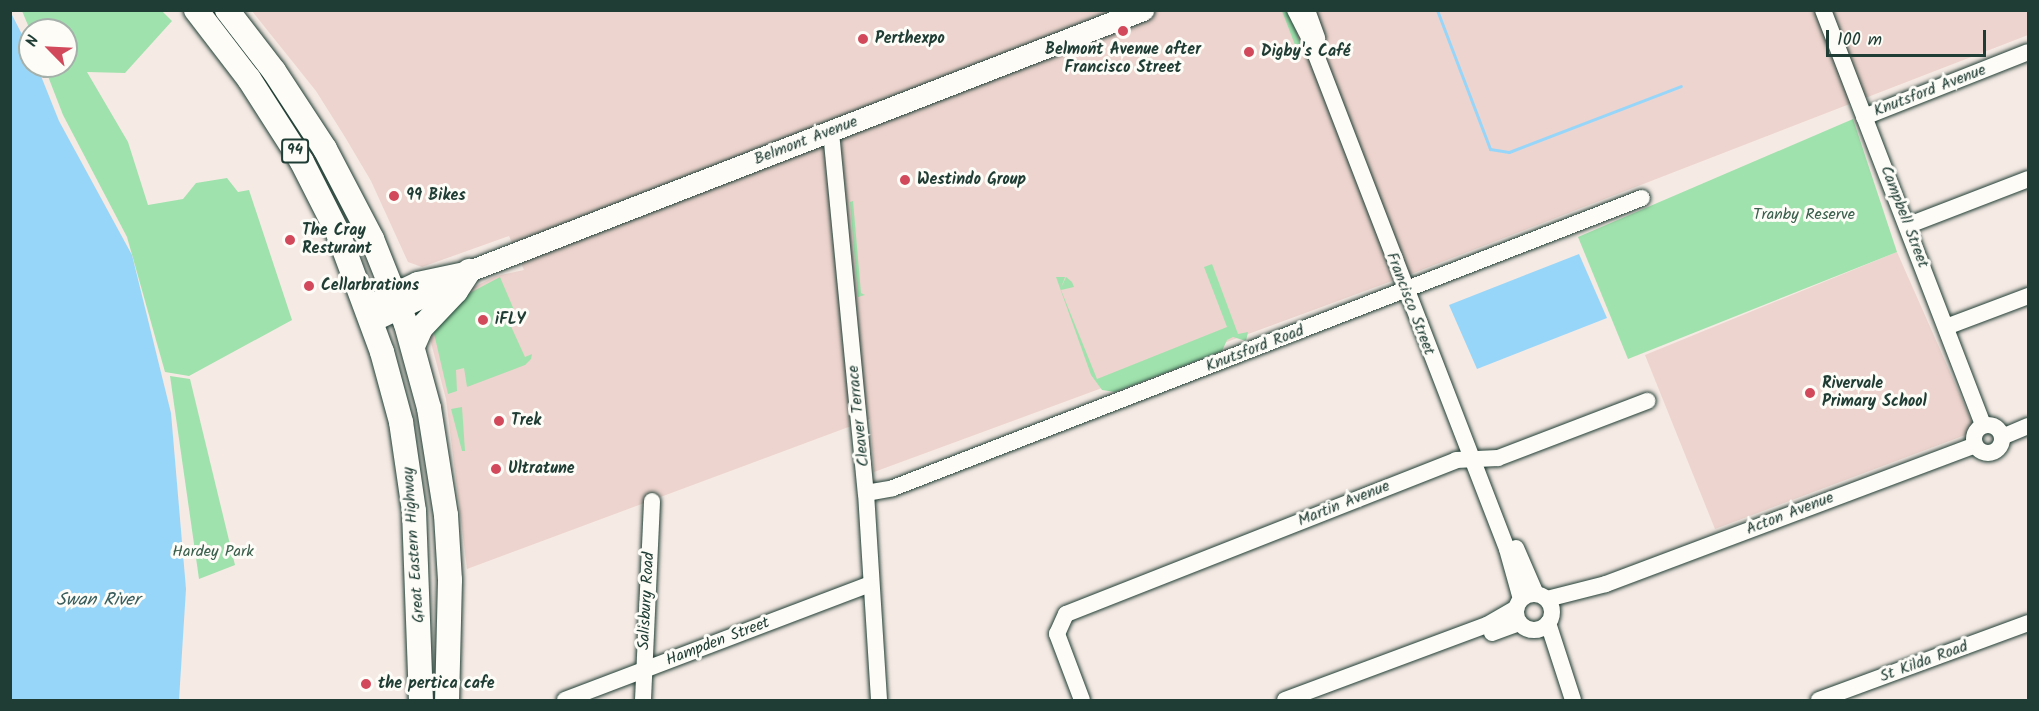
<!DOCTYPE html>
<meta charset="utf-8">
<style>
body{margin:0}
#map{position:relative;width:2039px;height:711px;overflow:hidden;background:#f6eae4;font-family:Kalam,sans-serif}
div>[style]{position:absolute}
.built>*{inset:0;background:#eed4ce}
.green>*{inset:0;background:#a0e2ad}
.water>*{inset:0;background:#98d6f9}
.stream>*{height:3px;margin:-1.5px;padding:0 1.5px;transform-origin:1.5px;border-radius:1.5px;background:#98d6f9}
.roads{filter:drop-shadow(0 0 2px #1f3d34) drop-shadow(0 0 2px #1f3d34)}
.minor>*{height:16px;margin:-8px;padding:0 8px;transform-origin:8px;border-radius:8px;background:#fdfcf7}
.minor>.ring{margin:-8px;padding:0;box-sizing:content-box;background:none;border:16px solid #fdfcf7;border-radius:50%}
.major>*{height:21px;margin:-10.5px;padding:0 10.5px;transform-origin:10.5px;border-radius:10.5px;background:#fdfcf7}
.highway>*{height:24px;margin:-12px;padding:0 12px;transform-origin:12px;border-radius:12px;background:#fdfcf7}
.dots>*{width:16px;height:16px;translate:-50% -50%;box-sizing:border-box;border:3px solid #fdfcf7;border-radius:50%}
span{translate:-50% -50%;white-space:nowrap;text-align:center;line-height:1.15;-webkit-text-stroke:6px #fdfcf7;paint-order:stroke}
.shield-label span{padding:2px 4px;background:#fdfcf7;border:2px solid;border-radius:4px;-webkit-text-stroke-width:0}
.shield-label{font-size:15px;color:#1f3d34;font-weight:700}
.poi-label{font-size:16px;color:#1f3d34;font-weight:700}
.left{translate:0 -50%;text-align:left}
.street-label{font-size:16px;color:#1f3d34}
.park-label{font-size:16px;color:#395e4c}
.water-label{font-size:18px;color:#375c5b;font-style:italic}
.frame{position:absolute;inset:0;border:12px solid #1f3d34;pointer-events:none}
.north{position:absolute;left:18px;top:18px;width:60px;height:60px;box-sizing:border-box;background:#fdfcf7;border:2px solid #a4b0a9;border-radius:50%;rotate:294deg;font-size:16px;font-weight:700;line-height:24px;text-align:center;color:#1f3d34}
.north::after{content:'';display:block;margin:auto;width:21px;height:27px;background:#d1495b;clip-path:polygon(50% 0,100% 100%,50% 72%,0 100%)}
.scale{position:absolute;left:1826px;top:30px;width:160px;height:27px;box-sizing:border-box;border:3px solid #1f3d34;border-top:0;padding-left:8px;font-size:18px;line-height:21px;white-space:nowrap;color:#1f3d34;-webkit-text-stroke:4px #fdfcf7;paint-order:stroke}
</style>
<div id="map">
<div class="built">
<i style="clip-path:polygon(2028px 10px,2028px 35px,1411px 274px,874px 472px,870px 419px,467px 569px,446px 399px,429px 335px,466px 291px,496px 276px,524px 270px,509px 236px,422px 267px,408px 262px,371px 181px,345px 137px,316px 91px,252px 11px)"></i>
<i style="clip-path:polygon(1897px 252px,1976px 431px,1715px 529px,1645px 355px)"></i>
</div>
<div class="green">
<i style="clip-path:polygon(22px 11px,162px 11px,172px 21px,125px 73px,87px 72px,128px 142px,148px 205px,183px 199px,196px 183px,227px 178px,238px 192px,249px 190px,292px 320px,189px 376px,165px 372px,127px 237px,63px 115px,44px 66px,66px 66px,66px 30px,30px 30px)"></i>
<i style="clip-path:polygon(1282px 11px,1289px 11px,1302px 49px,1297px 50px)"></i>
<i style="clip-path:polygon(1853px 119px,1897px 252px,1628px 359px,1578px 237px)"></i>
<i style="clip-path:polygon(853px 201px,861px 293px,865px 295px,858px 297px,850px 202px)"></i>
<i style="clip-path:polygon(1212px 264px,1238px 334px,1248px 332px,1246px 341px,1233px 337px,1227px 340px,1222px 351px,1115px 392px,1102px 390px,1091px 375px,1056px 277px,1065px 277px,1061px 288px,1066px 277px,1072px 282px,1074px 287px,1061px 290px,1097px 379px,1227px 327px,1204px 267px)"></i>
<i style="clip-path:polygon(500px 277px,517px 317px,509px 322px,525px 357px,532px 354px,531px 359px,525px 365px,467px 387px,464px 368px,456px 370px,457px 391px,448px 394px,433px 329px,466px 295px)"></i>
<i style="clip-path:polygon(170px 376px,190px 379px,235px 565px,199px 579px)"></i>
<i style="clip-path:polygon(462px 407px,465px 451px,462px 451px,451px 409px)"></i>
</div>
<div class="water">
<i style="clip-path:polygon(10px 11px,30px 50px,30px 66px,37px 66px,59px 121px,132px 255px,171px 413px,186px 589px,179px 700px,11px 700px)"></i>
<i style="clip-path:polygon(1579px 254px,1607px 318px,1477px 369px,1449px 305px)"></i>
</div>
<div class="stream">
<i style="left:1437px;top:10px;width:149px;rotate:69.1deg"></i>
<i style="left:1490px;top:149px;width:19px;rotate:9deg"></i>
<i style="left:1509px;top:152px;width:184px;rotate:-21deg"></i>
</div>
<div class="roads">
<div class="minor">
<i style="left:1295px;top:10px;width:36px;rotate:63deg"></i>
<i style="left:1311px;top:42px;width:544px;rotate:68.86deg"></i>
<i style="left:1507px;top:549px;width:52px;rotate:74.4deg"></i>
<i style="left:1307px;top:10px;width:30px;rotate:70deg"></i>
<i style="left:1823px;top:10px;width:445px;rotate:68.9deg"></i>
<i style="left:1864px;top:117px;width:176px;rotate:-21.6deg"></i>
<i style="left:831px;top:132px;width:363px;rotate:84.5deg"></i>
<i style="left:866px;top:493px;width:207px;rotate:86.4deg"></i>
<i style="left:1909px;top:225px;width:128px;rotate:-21.1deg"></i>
<i style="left:1946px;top:327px;width:88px;rotate:-20.7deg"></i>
<i class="ring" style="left:1974px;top:425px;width:12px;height:12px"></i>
<i style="left:2002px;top:437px;width:28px;rotate:-23deg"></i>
<i style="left:866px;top:493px;width:27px;rotate:-10deg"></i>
<i style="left:893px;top:488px;width:803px;rotate:-21.17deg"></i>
<i style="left:1516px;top:548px;width:50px;rotate:66.5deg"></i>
<i class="ring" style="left:1516px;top:594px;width:20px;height:20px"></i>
<i style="left:1547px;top:599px;width:61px;rotate:-14.3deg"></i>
<i style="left:1606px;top:584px;width:394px;rotate:-20.6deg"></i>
<i style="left:1548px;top:623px;width:81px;rotate:72deg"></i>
<i style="left:1492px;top:633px;width:29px;rotate:-20deg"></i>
<i style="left:565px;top:700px;width:326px;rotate:-20.8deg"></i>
<i style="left:643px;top:700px;width:199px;rotate:-87.4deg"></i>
<i style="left:1082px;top:700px;width:71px;rotate:-110.7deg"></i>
<i style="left:1057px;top:634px;width:22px;rotate:-66deg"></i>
<i style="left:1066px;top:614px;width:419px;rotate:-21.5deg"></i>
<i style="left:1456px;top:460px;width:42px;rotate:-2.7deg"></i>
<i style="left:1498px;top:458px;width:160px;rotate:-20.9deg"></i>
<i style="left:1285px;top:700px;width:215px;rotate:-20.4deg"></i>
<i style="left:1487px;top:625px;width:34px;rotate:-30deg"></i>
<i style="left:1819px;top:700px;width:223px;rotate:-20.2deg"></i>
</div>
<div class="major">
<i style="left:367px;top:306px;width:55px;rotate:-25.6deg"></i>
<i style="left:417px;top:282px;width:53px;rotate:-11.9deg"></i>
<i style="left:469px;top:271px;width:723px;rotate:-21.17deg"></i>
<i style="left:372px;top:321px;width:95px;rotate:-25.5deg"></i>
</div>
<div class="highway">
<i style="left:196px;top:10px;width:87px;rotate:52.5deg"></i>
<i style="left:249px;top:79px;width:98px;rotate:57.4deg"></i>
<i style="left:302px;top:162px;width:80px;rotate:63.1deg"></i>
<i style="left:338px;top:233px;width:127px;rotate:69.7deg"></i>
<i style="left:382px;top:352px;width:73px;rotate:74.8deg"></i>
<i style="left:401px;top:422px;width:90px;rotate:81.7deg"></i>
<i style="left:414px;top:511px;width:189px;rotate:87.9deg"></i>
<i style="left:227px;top:10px;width:77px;rotate:52.4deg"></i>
<i style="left:274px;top:71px;width:93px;rotate:56.8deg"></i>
<i style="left:325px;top:149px;width:102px;rotate:62.4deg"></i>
<i style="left:372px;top:239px;width:92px;rotate:68.2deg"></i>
<i style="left:406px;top:324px;width:87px;rotate:74.7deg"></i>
<i style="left:429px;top:408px;width:108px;rotate:81deg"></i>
<i style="left:446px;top:515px;width:65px;rotate:86.5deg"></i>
<i style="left:450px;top:580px;width:120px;rotate:91.4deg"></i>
<i style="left:413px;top:346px;width:20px;rotate:-66deg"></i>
<i style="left:421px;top:328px;width:51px;rotate:-46.6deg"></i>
<i style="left:456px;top:291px;width:24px;rotate:-57deg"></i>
</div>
</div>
<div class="dots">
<i style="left:1123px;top:31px;background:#d1495b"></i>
<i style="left:863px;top:39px;background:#d1495b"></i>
<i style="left:1249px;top:52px;background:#d1495b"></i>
<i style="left:905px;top:180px;background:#d1495b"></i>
<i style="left:394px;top:196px;background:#d1495b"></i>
<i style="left:290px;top:240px;background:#d1495b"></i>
<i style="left:309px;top:286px;background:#d1495b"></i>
<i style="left:483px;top:320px;background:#d1495b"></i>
<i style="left:1810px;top:393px;background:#d1495b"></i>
<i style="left:499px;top:421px;background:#d1495b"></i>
<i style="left:496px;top:469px;background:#d1495b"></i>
<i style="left:366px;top:684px;background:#d1495b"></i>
</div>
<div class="shield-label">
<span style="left:295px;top:151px">94</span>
</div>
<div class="poi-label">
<span class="left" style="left:875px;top:39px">Perthexpo</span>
<span style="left:1123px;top:59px">Belmont Avenue after<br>Francisco Street</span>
<span class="left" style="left:1261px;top:52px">Digby's Café</span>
<span class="left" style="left:917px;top:180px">Westindo Group</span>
<span class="left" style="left:406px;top:196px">99 Bikes</span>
<span class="left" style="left:302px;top:240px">The Cray<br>Resturant</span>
<span class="left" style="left:321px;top:286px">Cellarbrations</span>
<span class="left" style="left:495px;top:320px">iFLY</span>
<span class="left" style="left:1822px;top:393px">Rivervale<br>Primary School</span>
<span class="left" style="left:511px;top:421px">Trek</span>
<span class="left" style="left:508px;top:469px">Ultratune</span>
<span class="left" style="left:378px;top:684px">the pertica cafe</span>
</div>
<div class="street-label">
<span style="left:1930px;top:91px;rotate:-21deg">Knutsford Avenue</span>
<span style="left:806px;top:141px;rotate:-21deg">Belmont Avenue</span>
<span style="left:1904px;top:217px;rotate:69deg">Campbell Street</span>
<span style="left:1410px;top:304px;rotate:69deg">Francisco Street</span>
<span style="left:1255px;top:349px;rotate:-21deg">Knutsford Road</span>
<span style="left:859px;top:416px;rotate:-96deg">Cleaver Terrace</span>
<span style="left:1344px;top:504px;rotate:-22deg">Martin Avenue</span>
<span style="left:1790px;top:514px;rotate:-21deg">Acton Avenue</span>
<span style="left:414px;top:545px;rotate:-94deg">Great Eastern Highway</span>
<span style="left:647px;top:601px;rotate:-87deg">Salisbury Road</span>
<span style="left:718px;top:642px;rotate:-21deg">Hampden Street</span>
<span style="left:1924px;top:662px;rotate:-20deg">St Kilda Road</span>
</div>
<div class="park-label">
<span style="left:1804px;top:215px">Tranby Reserve</span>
<span style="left:213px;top:552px">Hardey Park</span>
</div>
<div class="water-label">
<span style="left:98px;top:601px">Swan River</span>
</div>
<div class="frame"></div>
<div class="north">N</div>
<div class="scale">100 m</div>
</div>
